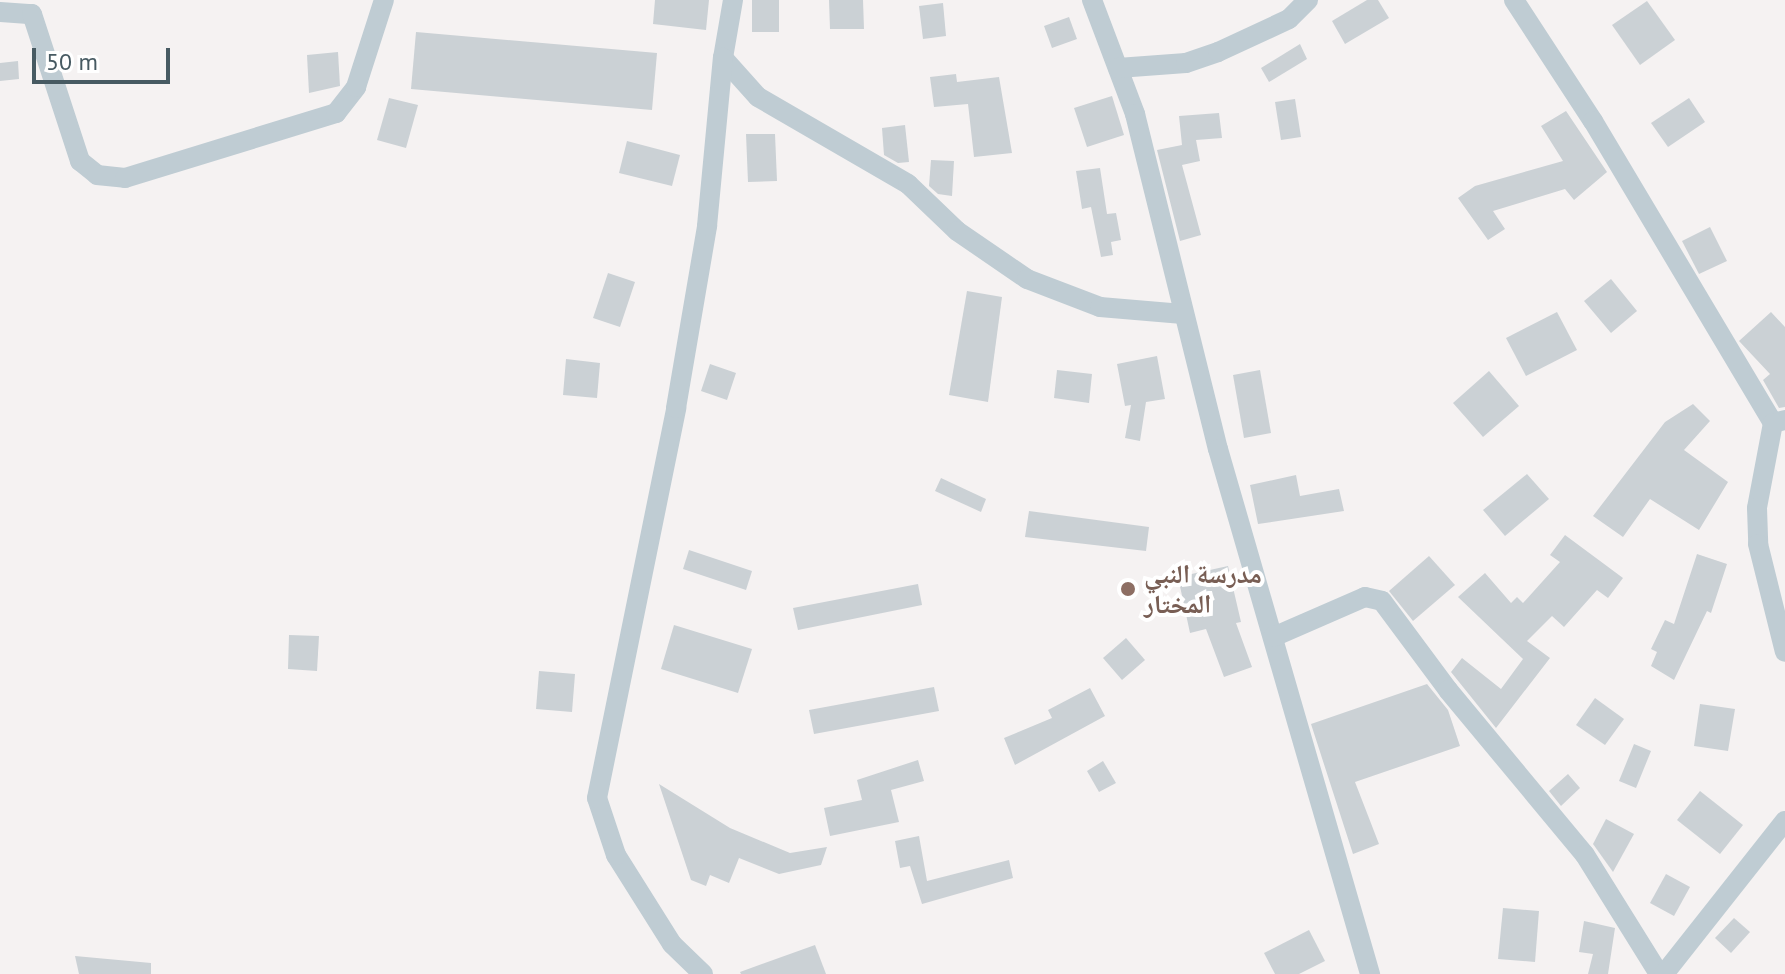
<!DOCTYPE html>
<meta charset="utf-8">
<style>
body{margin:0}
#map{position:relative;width:1785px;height:974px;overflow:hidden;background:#f5f2f2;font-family:"PT Sans","Noto Naskh Arabic",sans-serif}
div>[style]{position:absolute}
.building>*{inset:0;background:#cbd1d5}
.minor>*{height:20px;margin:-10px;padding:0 10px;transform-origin:10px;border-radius:10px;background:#bfccd3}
.dots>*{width:22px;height:22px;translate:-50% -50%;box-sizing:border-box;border:4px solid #fff;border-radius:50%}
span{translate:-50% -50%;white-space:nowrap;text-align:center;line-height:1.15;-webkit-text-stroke:8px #fff;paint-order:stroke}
.education-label{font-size:26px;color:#785e54;font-weight:700}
.left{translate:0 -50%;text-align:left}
.scale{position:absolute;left:32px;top:48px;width:138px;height:36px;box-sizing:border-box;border:4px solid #475a62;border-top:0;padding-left:10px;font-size:24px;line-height:28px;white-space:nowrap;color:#475a62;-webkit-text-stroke:6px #fff;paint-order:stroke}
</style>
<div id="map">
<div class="building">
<i style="clip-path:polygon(655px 0,709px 0,706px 30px,653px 24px)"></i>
<i style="clip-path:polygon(752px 0,779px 0,779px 32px,752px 32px)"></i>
<i style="clip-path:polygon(829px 0,863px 0,864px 29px,830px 29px)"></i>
<i style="clip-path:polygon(1367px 0,1378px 0,1389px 18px,1345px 44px,1332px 21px)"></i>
<i style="clip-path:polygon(1647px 1px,1675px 40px,1640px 65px,1612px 25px)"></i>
<i style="clip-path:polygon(943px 3px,946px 36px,923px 39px,919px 6px)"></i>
<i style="clip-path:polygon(1069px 17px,1077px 39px,1052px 48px,1044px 26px)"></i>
<i style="clip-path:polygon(416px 32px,657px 53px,652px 110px,411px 89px)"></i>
<i style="clip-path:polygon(1300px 44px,1307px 59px,1269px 82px,1261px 68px)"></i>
<i style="clip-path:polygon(338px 52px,340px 86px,309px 93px,307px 55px)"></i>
<i style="clip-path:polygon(18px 61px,19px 79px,0 81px,0 63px)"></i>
<i style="clip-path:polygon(956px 74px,957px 82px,999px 77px,1012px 153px,974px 157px,968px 104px,934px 107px,930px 77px)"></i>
<i style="clip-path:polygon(1112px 96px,1124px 135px,1087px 147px,1074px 108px)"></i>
<i style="clip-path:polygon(389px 98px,418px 105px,406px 148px,377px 140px)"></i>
<i style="clip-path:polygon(1689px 98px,1705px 122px,1668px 147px,1651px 123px)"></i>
<i style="clip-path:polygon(1295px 99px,1301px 137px,1281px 140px,1275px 102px)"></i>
<i style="clip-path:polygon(1566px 111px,1607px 172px,1574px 200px,1565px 189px,1493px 211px,1505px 229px,1488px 240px,1458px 198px,1475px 186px,1563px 161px,1541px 126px)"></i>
<i style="clip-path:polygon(1219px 113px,1222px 138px,1196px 140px,1200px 161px,1182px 165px,1201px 235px,1180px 241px,1157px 150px,1182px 145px,1179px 116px)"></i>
<i style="clip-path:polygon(905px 125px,909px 162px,898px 163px,884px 155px,882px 128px)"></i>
<i style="clip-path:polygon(746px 134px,775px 134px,777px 181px,748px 182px)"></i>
<i style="clip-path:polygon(627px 141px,680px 155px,672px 186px,619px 173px)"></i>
<i style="clip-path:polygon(931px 160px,954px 161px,952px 196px,938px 194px,929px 186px)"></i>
<i style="clip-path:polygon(1100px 168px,1107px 214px,1116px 213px,1121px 240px,1111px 242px,1113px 255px,1101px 257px,1091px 207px,1082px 209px,1076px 171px)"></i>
<i style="clip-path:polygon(1710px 227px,1727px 261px,1699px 274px,1682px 241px)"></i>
<i style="clip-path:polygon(608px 273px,635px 282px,620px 327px,593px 318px)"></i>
<i style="clip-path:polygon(1611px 279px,1637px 311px,1611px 333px,1584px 301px)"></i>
<i style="clip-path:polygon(967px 291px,1002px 297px,988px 402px,949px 395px)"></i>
<i style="clip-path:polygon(1557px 312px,1577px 350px,1526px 376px,1506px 338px)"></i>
<i style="clip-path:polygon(1771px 312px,1785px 327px,1785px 407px,1779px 408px,1763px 380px,1770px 374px,1739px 341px)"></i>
<i style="clip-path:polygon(1157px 356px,1165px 399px,1146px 402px,1140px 441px,1125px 438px,1131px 405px,1125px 406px,1117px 364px)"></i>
<i style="clip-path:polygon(566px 359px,600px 363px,597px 398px,563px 395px)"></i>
<i style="clip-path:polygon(710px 364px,736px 373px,727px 400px,701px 391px)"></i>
<i style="clip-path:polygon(1057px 370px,1092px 374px,1089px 403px,1054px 398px)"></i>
<i style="clip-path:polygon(1260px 370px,1271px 433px,1244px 438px,1233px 375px)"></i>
<i style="clip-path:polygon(1489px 371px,1519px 406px,1483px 437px,1453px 403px)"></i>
<i style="clip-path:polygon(1693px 404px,1710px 421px,1684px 450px,1728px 482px,1699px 530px,1650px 499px,1623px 537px,1593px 516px,1665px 422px)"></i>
<i style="clip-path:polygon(1527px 474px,1549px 499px,1505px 536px,1483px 510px)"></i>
<i style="clip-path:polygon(1296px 475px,1300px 496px,1339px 489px,1344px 511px,1258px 524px,1250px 485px)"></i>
<i style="clip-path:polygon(941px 478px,986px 499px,981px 512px,935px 491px)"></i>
<i style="clip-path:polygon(1029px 511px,1149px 527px,1146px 551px,1025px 537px)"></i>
<i style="clip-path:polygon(1565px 535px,1623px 578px,1608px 598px,1597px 590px,1564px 627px,1552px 616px,1527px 641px,1550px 658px,1496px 728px,1451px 672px,1462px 658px,1501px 689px,1523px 659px,1458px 597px,1485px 573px,1511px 603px,1517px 597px,1523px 603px,1560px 562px,1550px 555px)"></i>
<i style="clip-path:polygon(689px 550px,752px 571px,746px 590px,683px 569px)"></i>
<i style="clip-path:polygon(1697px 554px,1727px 564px,1711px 613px,1707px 611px,1674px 680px,1651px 666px,1657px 652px,1651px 649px,1665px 620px,1674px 624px)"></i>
<i style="clip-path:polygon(1429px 556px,1455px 585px,1413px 621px,1389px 591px)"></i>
<i style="clip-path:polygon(1228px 566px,1241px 622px,1236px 623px,1252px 667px,1224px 677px,1206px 629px,1190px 633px,1178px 577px)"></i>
<i style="clip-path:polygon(918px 584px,922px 605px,798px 630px,793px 608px)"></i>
<i style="clip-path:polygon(674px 625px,752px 649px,738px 693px,661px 669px)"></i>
<i style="clip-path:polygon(289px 635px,319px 636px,317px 671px,288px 669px)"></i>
<i style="clip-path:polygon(1126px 638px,1145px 660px,1122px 680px,1103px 658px)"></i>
<i style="clip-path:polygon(539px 671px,575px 674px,572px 712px,536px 709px)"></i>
<i style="clip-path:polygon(1427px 684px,1448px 710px,1460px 746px,1355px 782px,1379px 844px,1353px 854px,1311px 724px)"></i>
<i style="clip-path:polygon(934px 687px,939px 711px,814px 734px,809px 710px)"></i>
<i style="clip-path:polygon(1090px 688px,1105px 716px,1015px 765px,1004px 738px,1052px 718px,1048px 710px)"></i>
<i style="clip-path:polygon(1595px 698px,1624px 719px,1605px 745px,1576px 725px)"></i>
<i style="clip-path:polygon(1700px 704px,1735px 709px,1728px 751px,1694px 746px)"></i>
<i style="clip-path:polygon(1634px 744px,1651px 751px,1636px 788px,1619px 781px)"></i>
<i style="clip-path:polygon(918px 760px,924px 781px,891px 790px,899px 822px,830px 836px,824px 808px,862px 800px,857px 780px)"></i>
<i style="clip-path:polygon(1103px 761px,1116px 783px,1099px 792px,1087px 771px)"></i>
<i style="clip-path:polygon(1568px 774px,1580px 788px,1561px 806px,1549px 791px)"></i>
<i style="clip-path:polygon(659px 784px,730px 828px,790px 853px,827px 847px,821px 865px,779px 874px,739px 858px,729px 883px,710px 875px,706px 886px,691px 880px)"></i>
<i style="clip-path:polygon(1700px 791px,1743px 825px,1720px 854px,1677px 820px)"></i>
<i style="clip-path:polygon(1606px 819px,1634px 834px,1613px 872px,1593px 844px)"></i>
<i style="clip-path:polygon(919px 836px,927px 881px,1009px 860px,1013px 878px,922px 904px,910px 866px,900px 868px,895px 841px)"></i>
<i style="clip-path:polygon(1666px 874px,1690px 887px,1674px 916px,1650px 903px)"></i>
<i style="clip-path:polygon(1503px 908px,1539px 911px,1535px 962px,1498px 959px)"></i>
<i style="clip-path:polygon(1734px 918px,1750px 932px,1731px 953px,1715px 938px)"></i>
<i style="clip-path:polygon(1584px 921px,1615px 928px,1608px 974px,1588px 974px,1593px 954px,1579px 952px)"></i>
<i style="clip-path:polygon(1309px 930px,1325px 961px,1299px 974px,1275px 974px,1264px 953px)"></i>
<i style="clip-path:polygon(815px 945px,826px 974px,741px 974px,740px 972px)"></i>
<i style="clip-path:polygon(75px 956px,151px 963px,151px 974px,79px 974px)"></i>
</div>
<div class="minor">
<i style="left:733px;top:0;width:59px;rotate:99.8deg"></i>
<i style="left:723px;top:58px;width:52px;rotate:48.1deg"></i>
<i style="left:758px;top:97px;width:173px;rotate:30.1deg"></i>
<i style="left:908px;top:184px;width:68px;rotate:43.8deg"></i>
<i style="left:957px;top:231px;width:85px;rotate:34.4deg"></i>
<i style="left:1027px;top:279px;width:78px;rotate:21deg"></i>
<i style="left:1100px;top:307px;width:83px;rotate:4.8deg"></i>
<i style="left:1092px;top:0;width:122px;rotate:69.3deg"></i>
<i style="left:1135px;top:114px;width:345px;rotate:76.1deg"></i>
<i style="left:1218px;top:449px;width:547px;rotate:73.85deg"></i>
<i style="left:1514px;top:0;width:145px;rotate:56.9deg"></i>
<i style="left:1593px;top:121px;width:352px;rotate:59.2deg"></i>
<i style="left:1773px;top:423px;width:12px;rotate:-14deg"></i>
<i style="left:0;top:12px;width:32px;rotate:4deg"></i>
<i style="left:32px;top:14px;width:155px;rotate:71.9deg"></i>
<i style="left:80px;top:161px;width:22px;rotate:39deg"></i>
<i style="left:97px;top:175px;width:28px;rotate:6deg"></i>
<i style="left:125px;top:178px;width:221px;rotate:-17.1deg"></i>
<i style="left:336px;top:113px;width:33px;rotate:-52deg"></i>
<i style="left:356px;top:87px;width:91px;rotate:-72.2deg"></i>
<i style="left:1118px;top:68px;width:68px;rotate:-4.2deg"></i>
<i style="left:1186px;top:63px;width:34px;rotate:-19deg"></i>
<i style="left:1218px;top:52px;width:78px;rotate:-24.9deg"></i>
<i style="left:1289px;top:19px;width:27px;rotate:-45deg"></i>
<i style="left:1773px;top:423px;width:86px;rotate:100.7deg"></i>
<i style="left:1757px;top:508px;width:36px;rotate:88deg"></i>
<i style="left:1758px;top:544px;width:111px;rotate:76deg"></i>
<i style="left:1273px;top:637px;width:100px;rotate:-23.5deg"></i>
<i style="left:1365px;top:597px;width:17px;rotate:13deg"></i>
<i style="left:1382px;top:601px;width:111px;rotate:53.4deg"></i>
<i style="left:1448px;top:690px;width:214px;rotate:50.3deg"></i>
<i style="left:1585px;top:855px;width:140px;rotate:58.1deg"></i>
<i style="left:703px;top:974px;width:43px;rotate:-135.9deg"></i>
<i style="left:672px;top:944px;width:105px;rotate:-122.2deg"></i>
<i style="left:616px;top:855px;width:60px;rotate:-108.4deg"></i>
<i style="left:597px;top:798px;width:398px;rotate:-78.5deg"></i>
<i style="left:676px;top:408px;width:185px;rotate:-80.3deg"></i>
<i style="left:707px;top:226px;width:169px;rotate:-84.6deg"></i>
<i style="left:1664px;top:974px;width:195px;rotate:-51.7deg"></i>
</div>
<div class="dots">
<i style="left:1128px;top:589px;background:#8d6e63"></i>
</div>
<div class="education-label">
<span class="left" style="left:1144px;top:589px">مدرسة النبي<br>المختار</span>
</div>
<div class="scale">50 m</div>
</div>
